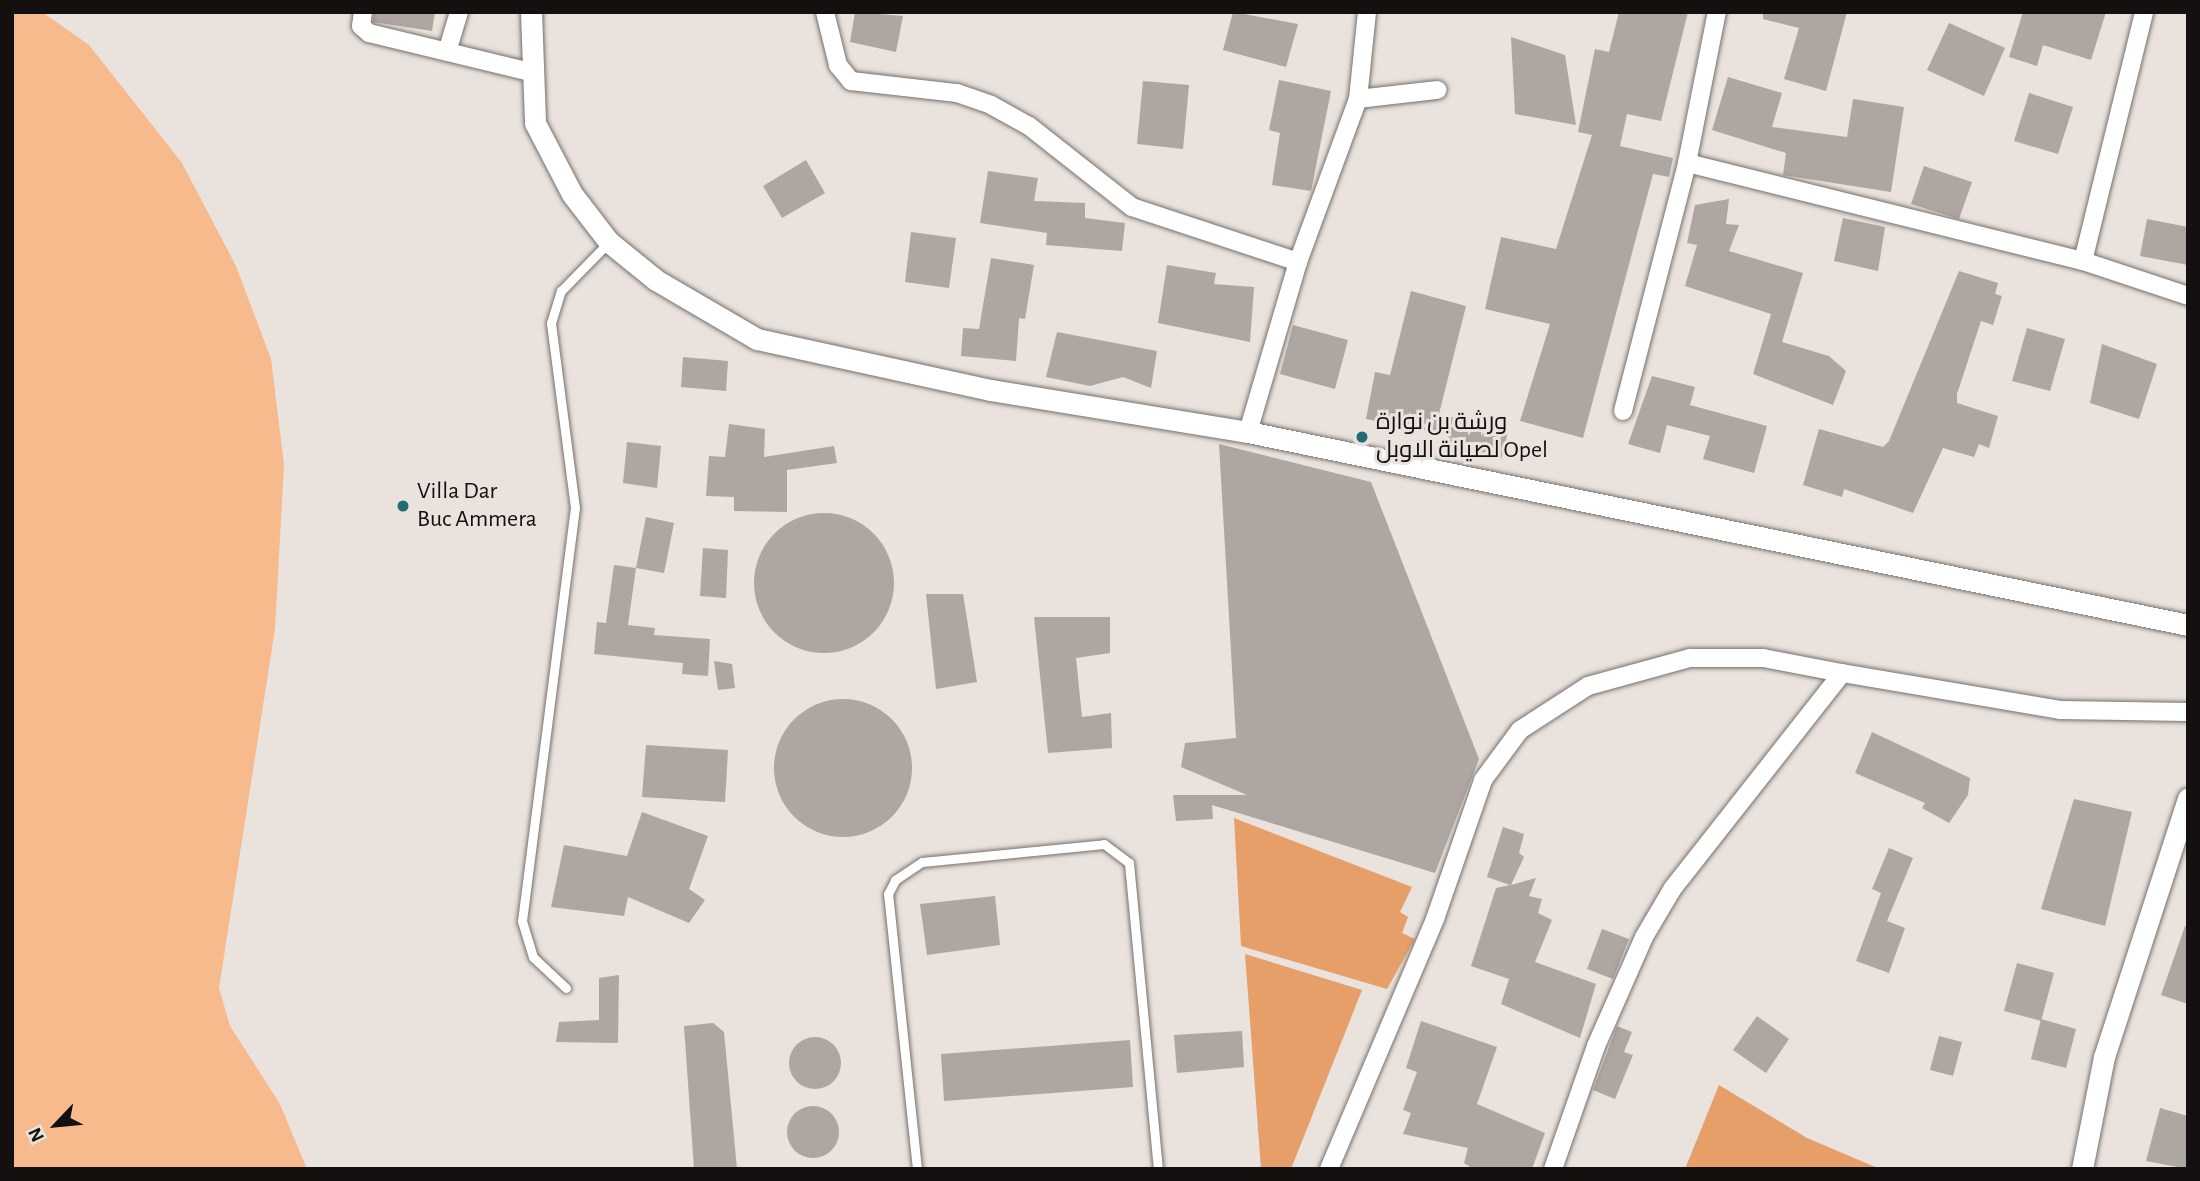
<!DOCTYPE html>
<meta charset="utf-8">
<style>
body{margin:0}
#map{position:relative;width:2200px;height:1181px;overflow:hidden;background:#e9e2dd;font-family:"Alegreya Sans",Cairo,sans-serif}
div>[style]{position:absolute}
.green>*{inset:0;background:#e69f68}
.water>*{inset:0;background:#f7ba8c}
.building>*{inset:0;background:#ada6a1}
.round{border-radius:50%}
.roads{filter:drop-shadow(0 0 2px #77706c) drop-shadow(0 0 2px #77706c)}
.service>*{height:9px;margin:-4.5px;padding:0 4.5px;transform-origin:4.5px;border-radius:4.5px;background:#fff}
.minor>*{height:18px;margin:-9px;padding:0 9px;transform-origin:9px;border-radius:9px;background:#fff}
.tertiary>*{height:21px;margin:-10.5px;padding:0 10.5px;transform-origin:10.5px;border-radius:10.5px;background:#fff}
.dots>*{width:19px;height:19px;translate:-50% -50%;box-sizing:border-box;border:4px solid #e9e2dd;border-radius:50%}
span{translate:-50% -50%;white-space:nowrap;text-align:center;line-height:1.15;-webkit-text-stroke:6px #e9e2dd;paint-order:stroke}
.poi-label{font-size:24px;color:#13100f}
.left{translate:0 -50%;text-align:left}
.frame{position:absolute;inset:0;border:14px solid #13100f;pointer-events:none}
.north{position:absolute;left:21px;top:1090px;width:70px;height:70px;-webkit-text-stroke:5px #e9e2dd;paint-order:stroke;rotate:244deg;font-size:19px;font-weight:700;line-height:28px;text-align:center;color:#13100f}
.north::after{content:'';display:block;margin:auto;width:24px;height:32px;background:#13100f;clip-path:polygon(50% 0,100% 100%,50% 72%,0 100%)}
</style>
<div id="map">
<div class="green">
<i style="clip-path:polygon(1234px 818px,1412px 887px,1400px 912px,1408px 917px,1402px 933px,1415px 939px,1387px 989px,1241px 946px)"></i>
<i style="clip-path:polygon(1245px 954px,1362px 990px,1291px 1169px,1261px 1169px)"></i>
<i style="clip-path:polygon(1719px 1085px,1807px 1138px,1880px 1169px,1685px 1169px)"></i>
</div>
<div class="water">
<i style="clip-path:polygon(12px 12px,42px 12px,89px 45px,182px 163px,236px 266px,271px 359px,284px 465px,275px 629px,219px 988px,230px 1026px,280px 1104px,307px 1169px,12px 1169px)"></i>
</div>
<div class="building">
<i style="clip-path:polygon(374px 12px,435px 12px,432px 31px,373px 22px)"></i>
<i style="clip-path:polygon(855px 12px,903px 16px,896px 52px,850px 42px)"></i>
<i style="clip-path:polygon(1233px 12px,1298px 24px,1286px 67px,1223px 50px)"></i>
<i style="clip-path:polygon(1619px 12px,1688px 12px,1661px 121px,1627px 114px,1620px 146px,1673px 158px,1669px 177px,1653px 174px,1583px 438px,1520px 421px,1550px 324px,1485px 309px,1501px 237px,1556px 249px,1592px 135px,1578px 132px,1595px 49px,1609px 52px)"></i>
<i style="clip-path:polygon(1763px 12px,1847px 12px,1826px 91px,1784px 79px,1799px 28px,1763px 19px)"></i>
<i style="clip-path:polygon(2023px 12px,2106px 12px,2091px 60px,2043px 45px,2037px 66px,2009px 57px)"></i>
<i style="clip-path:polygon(1949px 23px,2005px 48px,1984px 96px,1927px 70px)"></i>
<i style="clip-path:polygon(1511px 37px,1565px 55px,1576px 125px,1515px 114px)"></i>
<i style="clip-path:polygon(1728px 77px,1782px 93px,1772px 127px,1847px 137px,1853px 99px,1904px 107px,1891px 192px,1783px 175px,1786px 153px,1712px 130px)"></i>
<i style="clip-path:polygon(1279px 80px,1331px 91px,1311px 191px,1272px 185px,1280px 133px,1269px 130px)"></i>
<i style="clip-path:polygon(1143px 81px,1189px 85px,1183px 149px,1137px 144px)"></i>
<i style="clip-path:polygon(2029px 93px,2073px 107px,2058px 154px,2014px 141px)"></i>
<i style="clip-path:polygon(806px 160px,825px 193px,782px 218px,763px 186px)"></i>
<i style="clip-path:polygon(1924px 166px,1972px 182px,1959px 219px,1911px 204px)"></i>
<i style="clip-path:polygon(988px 171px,1038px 178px,1034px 201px,1085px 203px,1085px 218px,1125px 223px,1122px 251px,1046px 245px,1047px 233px,980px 223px)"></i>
<i style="clip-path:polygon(1729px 199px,1726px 224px,1739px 225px,1729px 251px,1803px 273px,1782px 342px,1829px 356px,1846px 371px,1833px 405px,1753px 374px,1771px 314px,1685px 286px,1697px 245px,1687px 243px,1695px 205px)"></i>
<i style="clip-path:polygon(1843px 218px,1885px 227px,1878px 271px,1834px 261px)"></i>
<i style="clip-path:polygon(2147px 219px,2188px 227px,2188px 265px,2140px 256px)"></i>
<i style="clip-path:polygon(911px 232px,956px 238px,949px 288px,905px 282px)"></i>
<i style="clip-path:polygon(991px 258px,1034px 265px,1025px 319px,1019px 318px,1016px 361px,961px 356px,963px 328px,979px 329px)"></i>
<i style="clip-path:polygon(1167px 265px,1216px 273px,1214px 284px,1254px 287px,1250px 342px,1158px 323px)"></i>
<i style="clip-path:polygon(1959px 271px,1998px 283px,1995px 294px,2002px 296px,1993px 325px,1981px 321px,1957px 394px,1957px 403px,1998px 416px,1989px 448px,1979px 444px,1974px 457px,1943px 448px,1913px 513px,1844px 489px,1842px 497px,1803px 485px,1819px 429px,1883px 447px,1889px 441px)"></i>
<i style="clip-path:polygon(1411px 291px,1466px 306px,1439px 414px,1508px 431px,1501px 460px,1446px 447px,1449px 435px,1366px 419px,1375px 372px,1390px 375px)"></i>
<i style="clip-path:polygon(1293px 325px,1348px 340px,1335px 389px,1280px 374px)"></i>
<i style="clip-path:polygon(2027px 328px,2065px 339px,2050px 391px,2012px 381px)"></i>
<i style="clip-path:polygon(1057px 332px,1157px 351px,1151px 388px,1123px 377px,1090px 386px,1046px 377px)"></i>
<i style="clip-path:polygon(2102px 344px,2157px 364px,2139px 419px,2090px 403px)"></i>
<i style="clip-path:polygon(683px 357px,728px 361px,726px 391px,681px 387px)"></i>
<i style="clip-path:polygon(1652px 376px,1695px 387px,1690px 405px,1767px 426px,1754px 473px,1703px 459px,1710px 436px,1667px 425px,1660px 453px,1628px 444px)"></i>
<i style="clip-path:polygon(729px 424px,765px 429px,764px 457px,834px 446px,837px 463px,787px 470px,787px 512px,734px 511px,734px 497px,706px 496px,709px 456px,725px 457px)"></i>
<i style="clip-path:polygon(627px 442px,661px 446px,657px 488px,623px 483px)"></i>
<i style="clip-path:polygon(1219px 444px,1371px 482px,1479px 759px,1435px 873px,1212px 805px,1213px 819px,1176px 821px,1173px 795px,1247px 795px,1181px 767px,1185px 743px,1236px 738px)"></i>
<i class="round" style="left:754px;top:513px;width:140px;height:140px"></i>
<i style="clip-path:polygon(646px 517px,674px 523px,664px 573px,636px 568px)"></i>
<i style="clip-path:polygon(703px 548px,728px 550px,726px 598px,700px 596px)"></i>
<i style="clip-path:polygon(614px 565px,636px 568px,628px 625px,655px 628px,654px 635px,710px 639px,708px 676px,682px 674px,683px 663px,594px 654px,597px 622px,606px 623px)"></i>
<i style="clip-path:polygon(926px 594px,963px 594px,977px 682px,936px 689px)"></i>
<i style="clip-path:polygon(1034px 617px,1110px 617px,1110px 653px,1076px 658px,1082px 717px,1111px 713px,1112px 748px,1048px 753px)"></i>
<i style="clip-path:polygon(714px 661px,732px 664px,735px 688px,718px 690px)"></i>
<i class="round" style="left:774px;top:699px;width:138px;height:138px"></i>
<i style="clip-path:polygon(1872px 732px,1970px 778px,1968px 795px,1949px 823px,1922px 808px,1925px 803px,1855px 773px)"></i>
<i style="clip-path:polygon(646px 745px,728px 750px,725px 802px,642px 797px)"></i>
<i style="clip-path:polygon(2074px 799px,2132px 812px,2105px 926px,2041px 909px)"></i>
<i style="clip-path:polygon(642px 812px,708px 836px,689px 889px,705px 900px,689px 923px,628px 897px,624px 916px,551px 907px,564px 845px,627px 856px)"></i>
<i style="clip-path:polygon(1503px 827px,1524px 834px,1519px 853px,1524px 857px,1511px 885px,1536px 878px,1529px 896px,1542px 899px,1538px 913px,1552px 920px,1535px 962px,1596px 984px,1580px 1038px,1501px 1004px,1509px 979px,1471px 966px,1496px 888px,1510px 885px,1487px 877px)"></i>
<i style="clip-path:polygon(1889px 848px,1913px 858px,1887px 921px,1905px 928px,1889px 973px,1856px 961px,1881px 893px,1872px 889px)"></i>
<i style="clip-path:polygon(995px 896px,1000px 945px,927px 955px,920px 904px)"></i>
<i style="clip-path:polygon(2185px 926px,2188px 926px,2188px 1004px,2161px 995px)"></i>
<i style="clip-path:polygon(1602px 929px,1629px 939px,1613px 979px,1587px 969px)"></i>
<i style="clip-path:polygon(2017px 963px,2054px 973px,2041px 1021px,2004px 1011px)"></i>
<i style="clip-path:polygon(619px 975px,618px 1043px,556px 1042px,559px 1022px,599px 1020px,599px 978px)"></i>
<i style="clip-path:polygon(1757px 1016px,1789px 1039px,1766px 1073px,1733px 1050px)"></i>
<i style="clip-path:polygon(2041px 1019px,2076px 1029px,2066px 1068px,2031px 1059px)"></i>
<i style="clip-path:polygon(1421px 1021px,1497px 1047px,1477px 1104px,1545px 1133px,1532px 1169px,1473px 1169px,1464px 1163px,1468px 1148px,1403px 1134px,1411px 1113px,1403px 1110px,1417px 1072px,1406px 1068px)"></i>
<i style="clip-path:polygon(713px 1023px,724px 1032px,737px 1169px,694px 1169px,684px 1026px)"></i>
<i style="clip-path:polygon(1617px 1026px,1632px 1032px,1624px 1052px,1633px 1055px,1615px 1099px,1593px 1090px)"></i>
<i style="clip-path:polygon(1242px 1031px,1244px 1067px,1177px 1073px,1174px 1035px)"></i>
<i style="clip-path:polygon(1939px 1036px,1962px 1042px,1953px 1076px,1930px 1070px)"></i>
<i class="round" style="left:789px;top:1037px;width:52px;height:52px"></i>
<i style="clip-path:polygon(1130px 1040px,1133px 1087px,944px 1101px,941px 1054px)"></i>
<i class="round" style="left:787px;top:1106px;width:52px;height:52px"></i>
<i style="clip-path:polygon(2160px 1108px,2188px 1116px,2188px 1169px,2146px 1161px)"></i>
</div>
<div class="roads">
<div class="service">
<i style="left:566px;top:988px;width:45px;rotate:-136.8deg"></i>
<i style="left:533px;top:957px;width:38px;rotate:-107deg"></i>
<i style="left:522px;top:921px;width:416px;rotate:-82.7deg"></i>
<i style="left:575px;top:508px;width:187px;rotate:-97.4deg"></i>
<i style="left:551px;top:323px;width:34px;rotate:-73deg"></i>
<i style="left:561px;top:291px;width:67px;rotate:-45.6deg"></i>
<i style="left:917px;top:1169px;width:277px;rotate:-96deg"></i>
<i style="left:888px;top:894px;width:16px;rotate:-63deg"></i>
<i style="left:895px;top:880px;width:32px;rotate:-34deg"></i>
<i style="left:922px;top:862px;width:183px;rotate:-5.6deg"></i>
<i style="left:1104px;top:844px;width:31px;rotate:37deg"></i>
<i style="left:1129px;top:863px;width:307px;rotate:84.6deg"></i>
</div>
<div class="minor">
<i style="left:363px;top:12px;width:14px;rotate:98deg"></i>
<i style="left:361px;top:26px;width:11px;rotate:41deg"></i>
<i style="left:369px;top:33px;width:166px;rotate:13.6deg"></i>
<i style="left:825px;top:12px;width:55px;rotate:76.2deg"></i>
<i style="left:838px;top:65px;width:21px;rotate:51deg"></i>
<i style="left:851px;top:81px;width:107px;rotate:6.5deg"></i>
<i style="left:957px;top:93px;width:36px;rotate:19deg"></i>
<i style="left:991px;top:105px;width:43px;rotate:28.9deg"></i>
<i style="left:1029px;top:126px;width:131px;rotate:38.2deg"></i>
<i style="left:1132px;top:207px;width:175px;rotate:18.3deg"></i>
<i style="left:447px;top:52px;width:42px;rotate:-73.3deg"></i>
<i style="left:1358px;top:99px;width:80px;rotate:-6.5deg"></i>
<i style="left:1687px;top:163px;width:408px;rotate:13.9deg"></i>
<i style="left:2083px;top:261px;width:111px;rotate:18.4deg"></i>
<i style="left:2083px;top:261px;width:256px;rotate:-76.2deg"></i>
<i style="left:1623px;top:411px;width:256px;rotate:-75.5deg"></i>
<i style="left:1687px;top:163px;width:154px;rotate:-78.8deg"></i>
<i style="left:1248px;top:432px;width:177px;rotate:-73.6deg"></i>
<i style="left:1298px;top:262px;width:174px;rotate:-69.8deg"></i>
<i style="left:1358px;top:99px;width:87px;rotate:-84.1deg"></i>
<i style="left:1329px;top:1169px;width:272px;rotate:-67deg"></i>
<i style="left:1435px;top:919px;width:147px;rotate:-70.9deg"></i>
<i style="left:1483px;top:780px;width:62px;rotate:-53.5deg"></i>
<i style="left:1520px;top:730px;width:81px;rotate:-32.9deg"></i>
<i style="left:1588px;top:686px;width:106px;rotate:-15.4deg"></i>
<i style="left:1690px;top:658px;width:73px"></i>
<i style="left:1763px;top:658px;width:80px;rotate:10.8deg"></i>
<i style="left:1553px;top:1169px;width:130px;rotate:-70.7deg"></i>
<i style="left:1596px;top:1046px;width:119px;rotate:-66.2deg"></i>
<i style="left:1644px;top:937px;width:57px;rotate:-59.4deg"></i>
<i style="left:1673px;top:888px;width:273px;rotate:-51.8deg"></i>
<i style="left:1842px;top:673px;width:221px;rotate:9.6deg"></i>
<i style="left:2060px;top:710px;width:128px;rotate:0.9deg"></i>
</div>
<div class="tertiary">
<i style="left:531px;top:12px;width:111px;rotate:87.9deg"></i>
<i style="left:535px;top:123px;width:80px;rotate:62.5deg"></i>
<i style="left:572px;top:194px;width:61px;rotate:52.4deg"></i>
<i style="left:609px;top:242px;width:60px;rotate:39deg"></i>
<i style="left:656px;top:280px;width:117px;rotate:30.3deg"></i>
<i style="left:757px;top:339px;width:239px;rotate:12.3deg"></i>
<i style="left:991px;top:390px;width:260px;rotate:9.3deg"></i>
<i style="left:1248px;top:432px;width:960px;rotate:11.6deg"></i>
<i style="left:2082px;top:1169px;width:114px;rotate:-78.9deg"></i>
<i style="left:2104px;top:1057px;width:272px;rotate:-72deg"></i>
</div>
</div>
<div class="dots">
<i style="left:1362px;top:437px;background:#226c76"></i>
<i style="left:403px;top:506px;background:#226c76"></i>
</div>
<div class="poi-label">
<span class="left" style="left:1376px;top:437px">ورشة بن نوارة<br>لصيانة الاوبل Opel</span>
<span class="left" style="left:417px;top:506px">Villa Dar<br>Buc Ammera</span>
</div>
<div class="frame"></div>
<div class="north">N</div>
</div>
